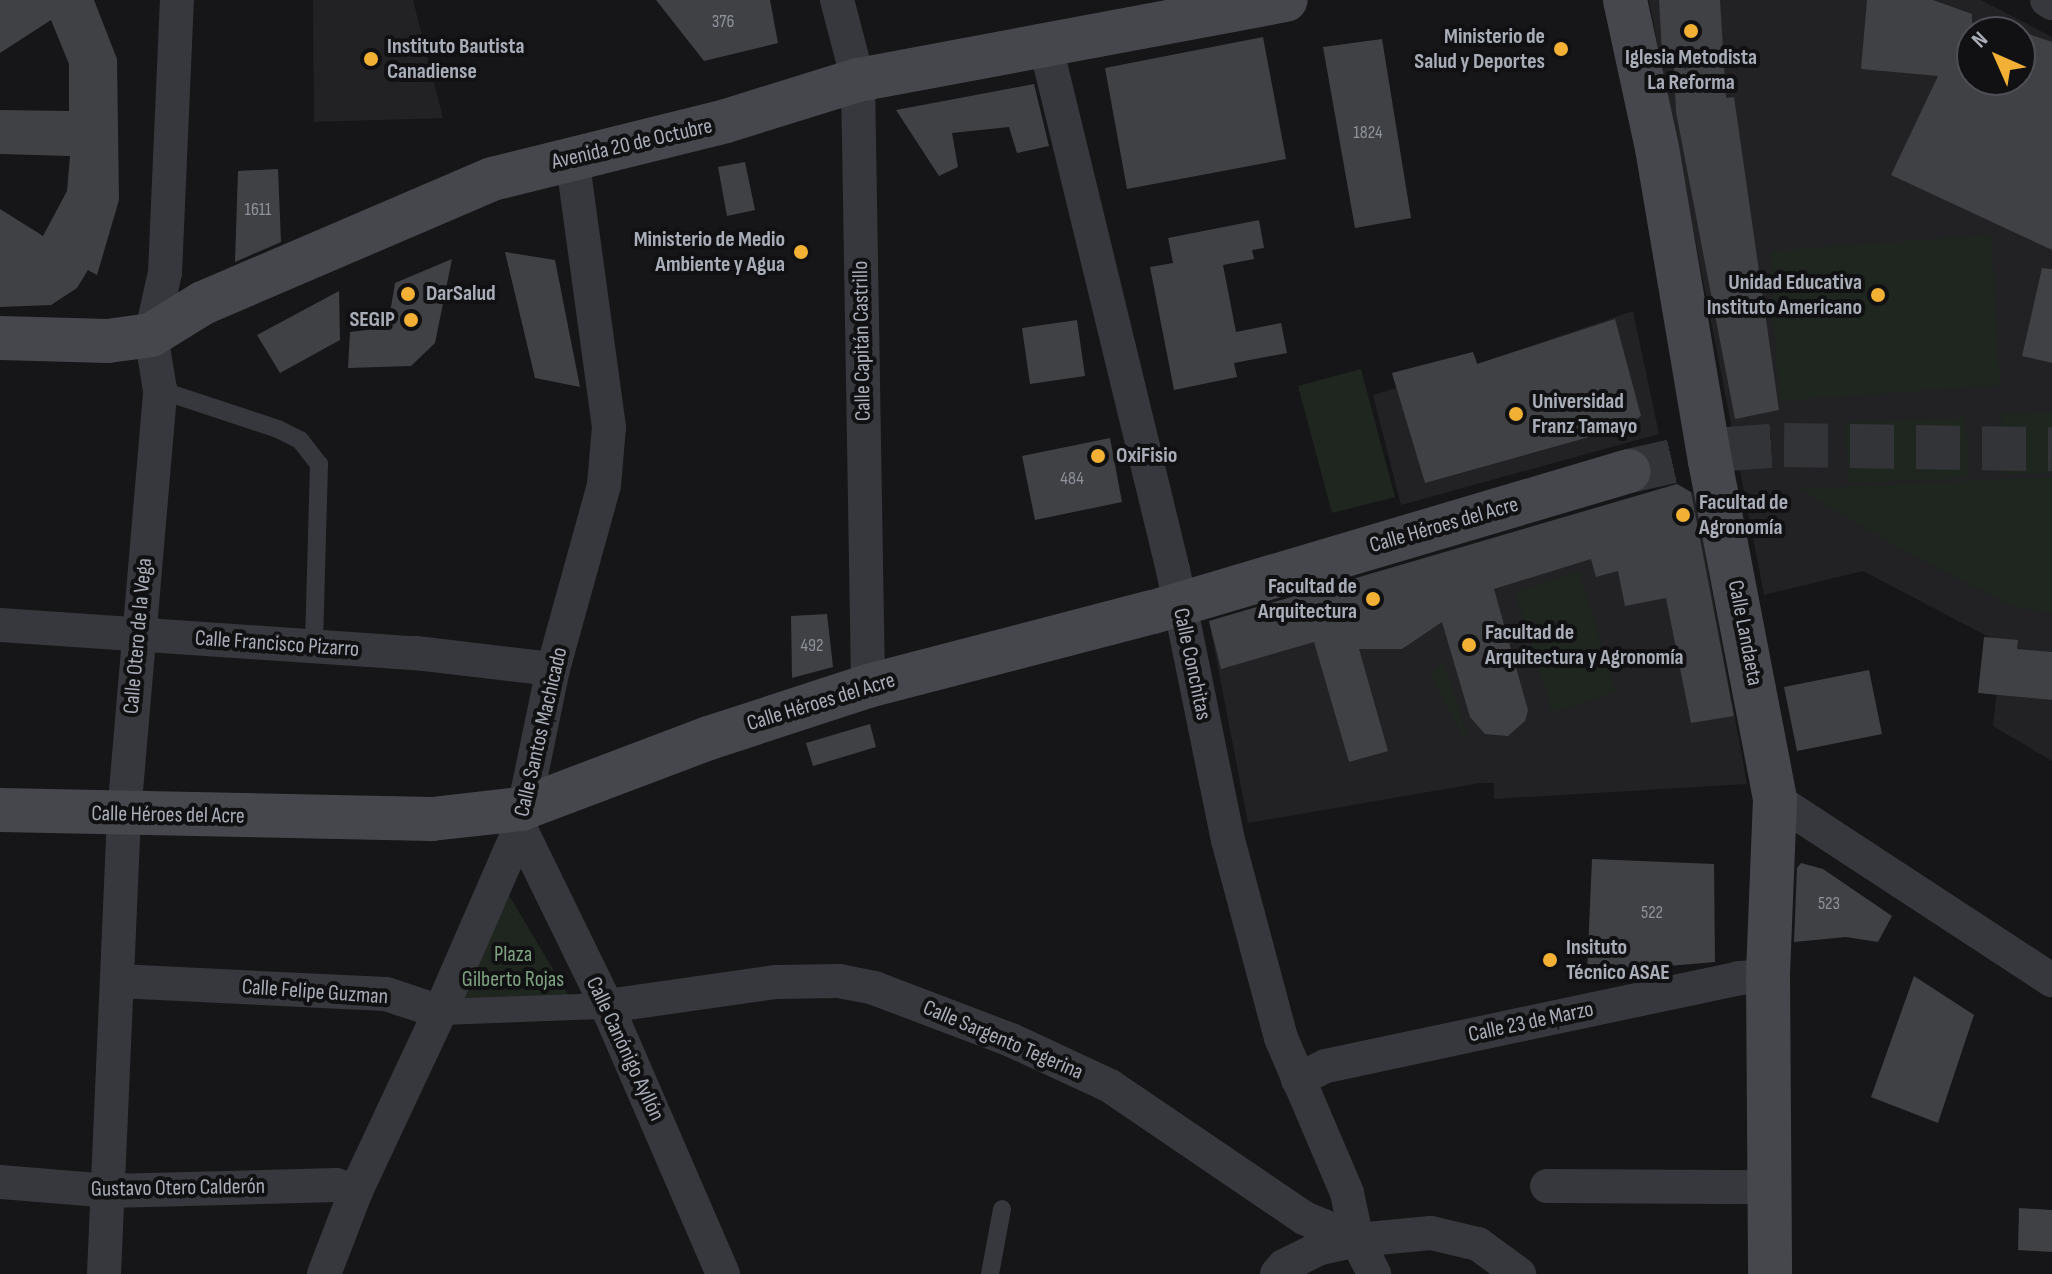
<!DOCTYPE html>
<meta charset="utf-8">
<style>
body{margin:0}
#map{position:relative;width:2052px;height:1274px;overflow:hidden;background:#161618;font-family:"Sofia Sans Condensed",sans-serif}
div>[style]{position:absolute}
.built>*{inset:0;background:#222225}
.green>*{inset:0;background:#1e261f}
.building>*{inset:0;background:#404145}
.secondary-tunnel>*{height:44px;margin-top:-22px;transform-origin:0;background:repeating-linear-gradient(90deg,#333438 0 44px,transparent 0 66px)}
.service>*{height:18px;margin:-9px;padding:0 9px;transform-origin:9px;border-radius:9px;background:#37383d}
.pedestrian>*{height:26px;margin:-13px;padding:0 13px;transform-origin:13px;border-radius:13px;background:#37383d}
.minor>*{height:34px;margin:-17px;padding:0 17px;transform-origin:17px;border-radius:17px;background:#37383d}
.secondary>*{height:44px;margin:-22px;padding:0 22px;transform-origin:22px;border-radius:22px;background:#45474d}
.dots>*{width:22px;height:22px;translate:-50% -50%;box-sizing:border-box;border:4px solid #111113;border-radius:50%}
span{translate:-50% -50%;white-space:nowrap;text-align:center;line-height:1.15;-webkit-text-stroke:8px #111113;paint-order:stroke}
.number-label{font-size:18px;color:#8e929b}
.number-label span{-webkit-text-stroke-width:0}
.poi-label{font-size:22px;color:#a8adb8;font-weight:700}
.right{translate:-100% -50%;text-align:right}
.left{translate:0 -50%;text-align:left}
.street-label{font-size:22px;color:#a8adb8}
.park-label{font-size:22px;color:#7fa381}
.north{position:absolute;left:1956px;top:16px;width:80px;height:80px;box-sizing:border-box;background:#111113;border:2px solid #4d4f55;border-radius:50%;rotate:315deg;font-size:22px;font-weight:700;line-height:32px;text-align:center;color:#a8adb8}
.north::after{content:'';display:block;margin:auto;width:28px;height:36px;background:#f2b134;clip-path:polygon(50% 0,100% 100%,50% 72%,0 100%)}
</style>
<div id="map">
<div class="built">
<i style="clip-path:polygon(313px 0,413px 0,443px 118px,314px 122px)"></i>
<i style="clip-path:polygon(evenodd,1649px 0,1981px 0,2052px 37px,2052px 761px,1993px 726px,2002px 644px,1863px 571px,1764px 595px,1649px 0,1972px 32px,2020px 32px,2020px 80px,1972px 80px,1972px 32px)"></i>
<i style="clip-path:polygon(1633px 311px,1659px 434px,1401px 505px,1373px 395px,1396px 388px,1392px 373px,1473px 352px,1478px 364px)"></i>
<i style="clip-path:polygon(1677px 484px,1694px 494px,1747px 784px,1494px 799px,1494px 783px,1480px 783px,1248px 823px,1209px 621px)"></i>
</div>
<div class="green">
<i style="clip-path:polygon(1991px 235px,2000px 385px,1779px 401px,1770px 251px)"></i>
<i style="clip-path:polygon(1361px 369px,1395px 497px,1332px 513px,1298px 386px)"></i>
<i style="clip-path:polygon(2052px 412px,2052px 473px,2003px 475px,2001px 414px)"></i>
<i style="clip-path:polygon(1966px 417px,1969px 478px,1849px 483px,1845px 423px)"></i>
<i style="clip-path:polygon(2052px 477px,2052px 613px,2015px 607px,1904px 551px,1799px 489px)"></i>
<i style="clip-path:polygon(1579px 572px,1616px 692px,1552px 712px,1515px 592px)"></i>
<i style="clip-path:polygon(1444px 661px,1467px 736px,1463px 737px,1430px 674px)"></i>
<i style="clip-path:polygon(507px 892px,572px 1001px,462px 999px)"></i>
</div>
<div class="building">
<i style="clip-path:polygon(0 0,94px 0,117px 59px,119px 200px,97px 275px,88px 270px,77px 288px,51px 305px,0 307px,0 209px,43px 236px,67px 191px,70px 156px,0 154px,0 110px,69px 111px,69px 64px,51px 20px,0 53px)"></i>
<i style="clip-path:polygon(656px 0,770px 0,778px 43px,704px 61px)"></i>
<i style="clip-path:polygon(1659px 0,1720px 0,1726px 98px,1734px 97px,1779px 410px,1735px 419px,1676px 112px,1674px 65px,1665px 65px,1662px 53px)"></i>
<i style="clip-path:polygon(1867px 0,1933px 0,1972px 14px,1972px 80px,2020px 80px,2020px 31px,2052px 42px,2052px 250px,1891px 175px,1938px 76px,1861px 69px)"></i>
<i style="clip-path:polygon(1263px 37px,1286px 159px,1127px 189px,1105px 68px)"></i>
<i style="clip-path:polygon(1382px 39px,1411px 218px,1355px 228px,1323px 47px)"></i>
<i style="clip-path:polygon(1034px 84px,1049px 146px,1017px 153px,1009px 127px,952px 133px,958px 167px,939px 176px,896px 110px)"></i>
<i style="clip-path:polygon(745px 162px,755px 210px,727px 216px,718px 167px)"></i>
<i style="clip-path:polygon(278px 169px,281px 242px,235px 262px,238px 171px)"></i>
<i style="clip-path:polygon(1259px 220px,1264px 248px,1252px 250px,1254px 259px,1223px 265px,1236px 332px,1281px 323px,1287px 353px,1234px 363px,1237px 377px,1174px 390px,1150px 267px,1173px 263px,1168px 238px)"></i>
<i style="clip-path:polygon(505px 252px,555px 260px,580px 387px,535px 378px)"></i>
<i style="clip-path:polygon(452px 259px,435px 343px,411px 366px,348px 368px,350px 332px,375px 329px,391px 307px,395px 283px)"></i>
<i style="clip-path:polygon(2042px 268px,2052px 269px,2052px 363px,2022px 356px)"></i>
<i style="clip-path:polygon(339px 291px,340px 340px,280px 373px,257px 335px)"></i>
<i style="clip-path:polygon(1615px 319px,1641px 416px,1625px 427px,1425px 483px,1392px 373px,1473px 352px,1477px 364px)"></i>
<i style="clip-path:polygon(1077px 320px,1085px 376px,1030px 384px,1022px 328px)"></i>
<i style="clip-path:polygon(1110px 438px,1122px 502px,1035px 520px,1022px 456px)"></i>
<i style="clip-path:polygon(1677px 484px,1691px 492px,1734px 716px,1691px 723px,1666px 598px,1625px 606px,1618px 571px,1596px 577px,1591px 559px,1494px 589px,1528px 710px,1525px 721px,1508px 736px,1485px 734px,1470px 717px,1442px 622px,1402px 649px,1359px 649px,1388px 751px,1349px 762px,1314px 642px,1221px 669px,1209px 621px)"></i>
<i style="clip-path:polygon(827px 614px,833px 667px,792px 678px,791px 616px)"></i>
<i style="clip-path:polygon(1984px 637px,2018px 640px,2017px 649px,2052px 652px,2052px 700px,1978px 693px)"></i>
<i style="clip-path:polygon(1869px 670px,1882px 734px,1797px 751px,1784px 687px)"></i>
<i style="clip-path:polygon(870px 724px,876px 747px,813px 766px,806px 743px)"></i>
<i style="clip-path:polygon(1592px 859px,1714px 864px,1715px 962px,1587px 973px)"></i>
<i style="clip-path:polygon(1801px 863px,1823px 869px,1892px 916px,1878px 942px,1846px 937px,1794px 942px,1797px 868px)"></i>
<i style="clip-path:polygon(1914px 976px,1974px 1015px,1938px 1123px,1871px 1097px)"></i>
<i style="clip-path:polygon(2019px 1208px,2052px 1210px,2052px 1252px,2018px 1250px)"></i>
</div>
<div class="secondary-tunnel">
<i style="left:1629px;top:471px;width:100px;rotate:-12.7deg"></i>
<i style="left:1727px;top:449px;width:57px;rotate:-4deg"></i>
<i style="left:1784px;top:445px;width:268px;rotate:0.9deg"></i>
</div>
<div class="service">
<i style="left:160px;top:390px;width:124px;rotate:18.3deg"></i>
<i style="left:278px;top:429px;width:25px;rotate:27deg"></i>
<i style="left:300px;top:440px;width:31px;rotate:52deg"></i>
<i style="left:319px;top:464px;width:184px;rotate:91.6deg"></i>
<i style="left:990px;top:1274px;width:66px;rotate:-79.5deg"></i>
</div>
<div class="pedestrian">
<i style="left:440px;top:1012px;width:167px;rotate:-2.1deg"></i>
</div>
<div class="minor">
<i style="left:837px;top:0;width:83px;rotate:75.3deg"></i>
<i style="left:858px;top:80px;width:606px;rotate:89.05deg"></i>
<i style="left:2047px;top:0;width:6px;rotate:31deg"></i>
<i style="left:1045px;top:43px;width:542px;rotate:76.35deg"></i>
<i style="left:1173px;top:570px;width:276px;rotate:78.5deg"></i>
<i style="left:1228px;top:840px;width:205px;rotate:75deg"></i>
<i style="left:1281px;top:1038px;width:168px;rotate:66.9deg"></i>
<i style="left:1347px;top:1193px;width:48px;rotate:78deg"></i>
<i style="left:1357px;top:1240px;width:38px;rotate:63deg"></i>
<i style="left:0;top:625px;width:417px;rotate:3.9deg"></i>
<i style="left:416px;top:653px;width:138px;rotate:6.7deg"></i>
<i style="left:1775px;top:799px;width:331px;rotate:33.2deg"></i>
<i style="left:520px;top:828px;width:198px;rotate:64deg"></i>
<i style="left:607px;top:1006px;width:292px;rotate:66.6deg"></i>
<i style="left:118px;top:981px;width:268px;rotate:2.8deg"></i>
<i style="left:386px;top:994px;width:57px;rotate:18.4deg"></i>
<i style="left:607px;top:1006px;width:171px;rotate:-8.1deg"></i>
<i style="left:776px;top:982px;width:63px;rotate:-0.9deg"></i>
<i style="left:839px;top:981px;width:36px;rotate:11deg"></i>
<i style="left:874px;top:988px;width:147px;rotate:20.8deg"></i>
<i style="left:1011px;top:1040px;width:109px;rotate:24.9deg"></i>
<i style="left:1110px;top:1086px;width:235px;rotate:34.2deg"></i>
<i style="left:1304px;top:1218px;width:57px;rotate:22.5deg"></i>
<i style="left:1298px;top:1080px;width:31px;rotate:-27deg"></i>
<i style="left:1326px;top:1066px;width:422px;rotate:-12deg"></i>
<i style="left:1739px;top:978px;width:29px;rotate:-4deg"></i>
<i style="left:0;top:1182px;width:109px;rotate:4.7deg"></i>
<i style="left:109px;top:1191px;width:227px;rotate:-1.5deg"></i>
<i style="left:336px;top:1185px;width:21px;rotate:17deg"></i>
<i style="left:1547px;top:1186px;width:222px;rotate:0.3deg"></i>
<i style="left:104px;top:1274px;width:460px;rotate:-87.5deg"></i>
<i style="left:124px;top:814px;width:426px;rotate:-85.1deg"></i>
<i style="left:160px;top:390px;width:56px;rotate:-99.3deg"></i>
<i style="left:151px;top:335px;width:64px;rotate:-77.3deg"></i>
<i style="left:165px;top:273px;width:273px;rotate:-87.5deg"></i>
<i style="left:324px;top:1274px;width:89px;rotate:-68.9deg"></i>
<i style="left:356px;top:1191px;width:198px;rotate:-64.9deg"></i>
<i style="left:440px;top:1012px;width:201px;rotate:-66.5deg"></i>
<i style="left:520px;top:828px;width:162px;rotate:-78.3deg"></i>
<i style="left:553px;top:669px;width:191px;rotate:-74.5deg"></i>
<i style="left:604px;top:485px;width:58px;rotate:-85.1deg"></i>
<i style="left:609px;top:427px;width:273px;rotate:-97.8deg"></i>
<i style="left:1277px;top:1274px;width:11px;rotate:-49deg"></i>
<i style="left:1284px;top:1266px;width:40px;rotate:-26.6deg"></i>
<i style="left:1320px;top:1248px;width:38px;rotate:-12deg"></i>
<i style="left:1357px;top:1240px;width:74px;rotate:-5.4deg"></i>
<i style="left:1431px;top:1233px;width:48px;rotate:13.2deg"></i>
<i style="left:1478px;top:1244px;width:51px;rotate:36.2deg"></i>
</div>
<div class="secondary">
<i style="left:1625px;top:0;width:151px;rotate:77.8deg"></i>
<i style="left:1657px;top:148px;width:317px;rotate:80.4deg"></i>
<i style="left:1710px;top:461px;width:344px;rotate:79.1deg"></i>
<i style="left:1775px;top:799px;width:177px;rotate:92.3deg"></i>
<i style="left:1768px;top:976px;width:298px;rotate:89.6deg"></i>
<i style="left:0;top:338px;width:108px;rotate:1.6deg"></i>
<i style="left:108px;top:341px;width:43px;rotate:-7.9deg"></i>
<i style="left:151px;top:335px;width:61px;rotate:-31.6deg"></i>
<i style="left:203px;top:303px;width:314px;rotate:-23.2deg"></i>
<i style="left:492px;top:179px;width:241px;rotate:-13.9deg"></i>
<i style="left:726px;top:121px;width:138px;rotate:-17.3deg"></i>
<i style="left:858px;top:80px;width:435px;rotate:-10.6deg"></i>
<i style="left:0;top:810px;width:432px;rotate:1.2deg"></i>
<i style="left:432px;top:819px;width:90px;rotate:-6.4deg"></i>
<i style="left:521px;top:809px;width:201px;rotate:-20.7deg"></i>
<i style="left:709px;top:738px;width:167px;rotate:-18.1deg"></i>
<i style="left:868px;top:686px;width:294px;rotate:-14.6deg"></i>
<i style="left:1153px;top:612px;width:496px;rotate:-16.5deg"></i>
</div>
<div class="dots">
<i style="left:1691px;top:31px;background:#f2b134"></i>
<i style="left:1561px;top:49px;background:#f2b134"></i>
<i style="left:371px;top:59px;background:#f2b134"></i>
<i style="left:801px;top:252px;background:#f2b134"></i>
<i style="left:408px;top:294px;background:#f2b134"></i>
<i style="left:1878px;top:295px;background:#f2b134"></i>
<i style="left:411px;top:320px;background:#f2b134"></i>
<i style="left:1516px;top:414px;background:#f2b134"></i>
<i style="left:1098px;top:456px;background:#f2b134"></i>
<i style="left:1683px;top:515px;background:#f2b134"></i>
<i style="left:1373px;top:599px;background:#f2b134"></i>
<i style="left:1469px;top:645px;background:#f2b134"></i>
<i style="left:1550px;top:960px;background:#f2b134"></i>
</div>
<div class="number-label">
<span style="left:723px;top:22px">376</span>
<span style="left:1368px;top:133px">1824</span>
<span style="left:258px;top:210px">1611</span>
<span style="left:1072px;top:479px">484</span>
<span style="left:812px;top:646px">492</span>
<span style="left:1829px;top:904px">523</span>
<span style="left:1652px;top:913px">522</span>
</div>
<div class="poi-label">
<span class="right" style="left:1545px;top:49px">Ministerio de<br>Salud y Deportes</span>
<span class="left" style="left:387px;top:59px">Instituto Bautista<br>Canadiense</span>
<span style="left:1691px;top:70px">Iglesia Metodista<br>La Reforma</span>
<span class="right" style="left:785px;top:252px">Ministerio de Medio<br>Ambiente y Agua</span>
<span class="right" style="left:1862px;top:295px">Unidad Educativa<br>Instituto Americano</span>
<span class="left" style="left:426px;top:294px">DarSalud</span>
<span class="right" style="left:395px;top:320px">SEGIP</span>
<span class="left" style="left:1532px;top:414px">Universidad<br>Franz Tamayo</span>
<span class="left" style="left:1116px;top:456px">OxiFisio</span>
<span class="left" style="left:1699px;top:515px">Facultad de<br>Agronomía</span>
<span class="right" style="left:1357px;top:599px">Facultad de<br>Arquitectura</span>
<span class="left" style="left:1485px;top:645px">Facultad de<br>Arquitectura y Agronomía</span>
<span class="left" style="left:1566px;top:960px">Insituto<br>Técnico ASAE</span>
</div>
<div class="street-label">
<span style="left:632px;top:144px;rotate:-13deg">Avenida 20 de Octubre</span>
<span style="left:862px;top:341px;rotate:-91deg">Calle Capitán Castrillo</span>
<span style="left:1444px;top:525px;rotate:-16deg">Calle Héroes del Acre</span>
<span style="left:1745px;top:633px;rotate:79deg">Calle Landaeta</span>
<span style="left:138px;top:636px;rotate:-85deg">Calle Otero de la Vega</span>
<span style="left:277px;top:644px;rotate:4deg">Calle Francisco Pizarro</span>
<span style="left:1192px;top:664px;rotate:78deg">Calle Conchitas</span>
<span style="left:821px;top:702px;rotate:-17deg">Calle Héroes del Acre</span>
<span style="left:541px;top:732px;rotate:-77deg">Calle Santos Machicado</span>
<span style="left:168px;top:815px;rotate:1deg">Calle Héroes del Acre</span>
<span style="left:315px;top:992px;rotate:4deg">Calle Felipe Guzman</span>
<span style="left:1531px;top:1022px;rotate:-12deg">Calle 23 de Marzo</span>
<span style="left:1003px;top:1040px;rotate:23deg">Calle Sargento Tegerina</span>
<span style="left:625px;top:1049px;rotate:65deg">Calle Canónigo Ayllón</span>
<span style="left:178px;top:1188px;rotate:-1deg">Gustavo Otero Calderón</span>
</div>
<div class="park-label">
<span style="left:513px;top:967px">Plaza<br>Gilberto Rojas</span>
</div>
<div class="north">N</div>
</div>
